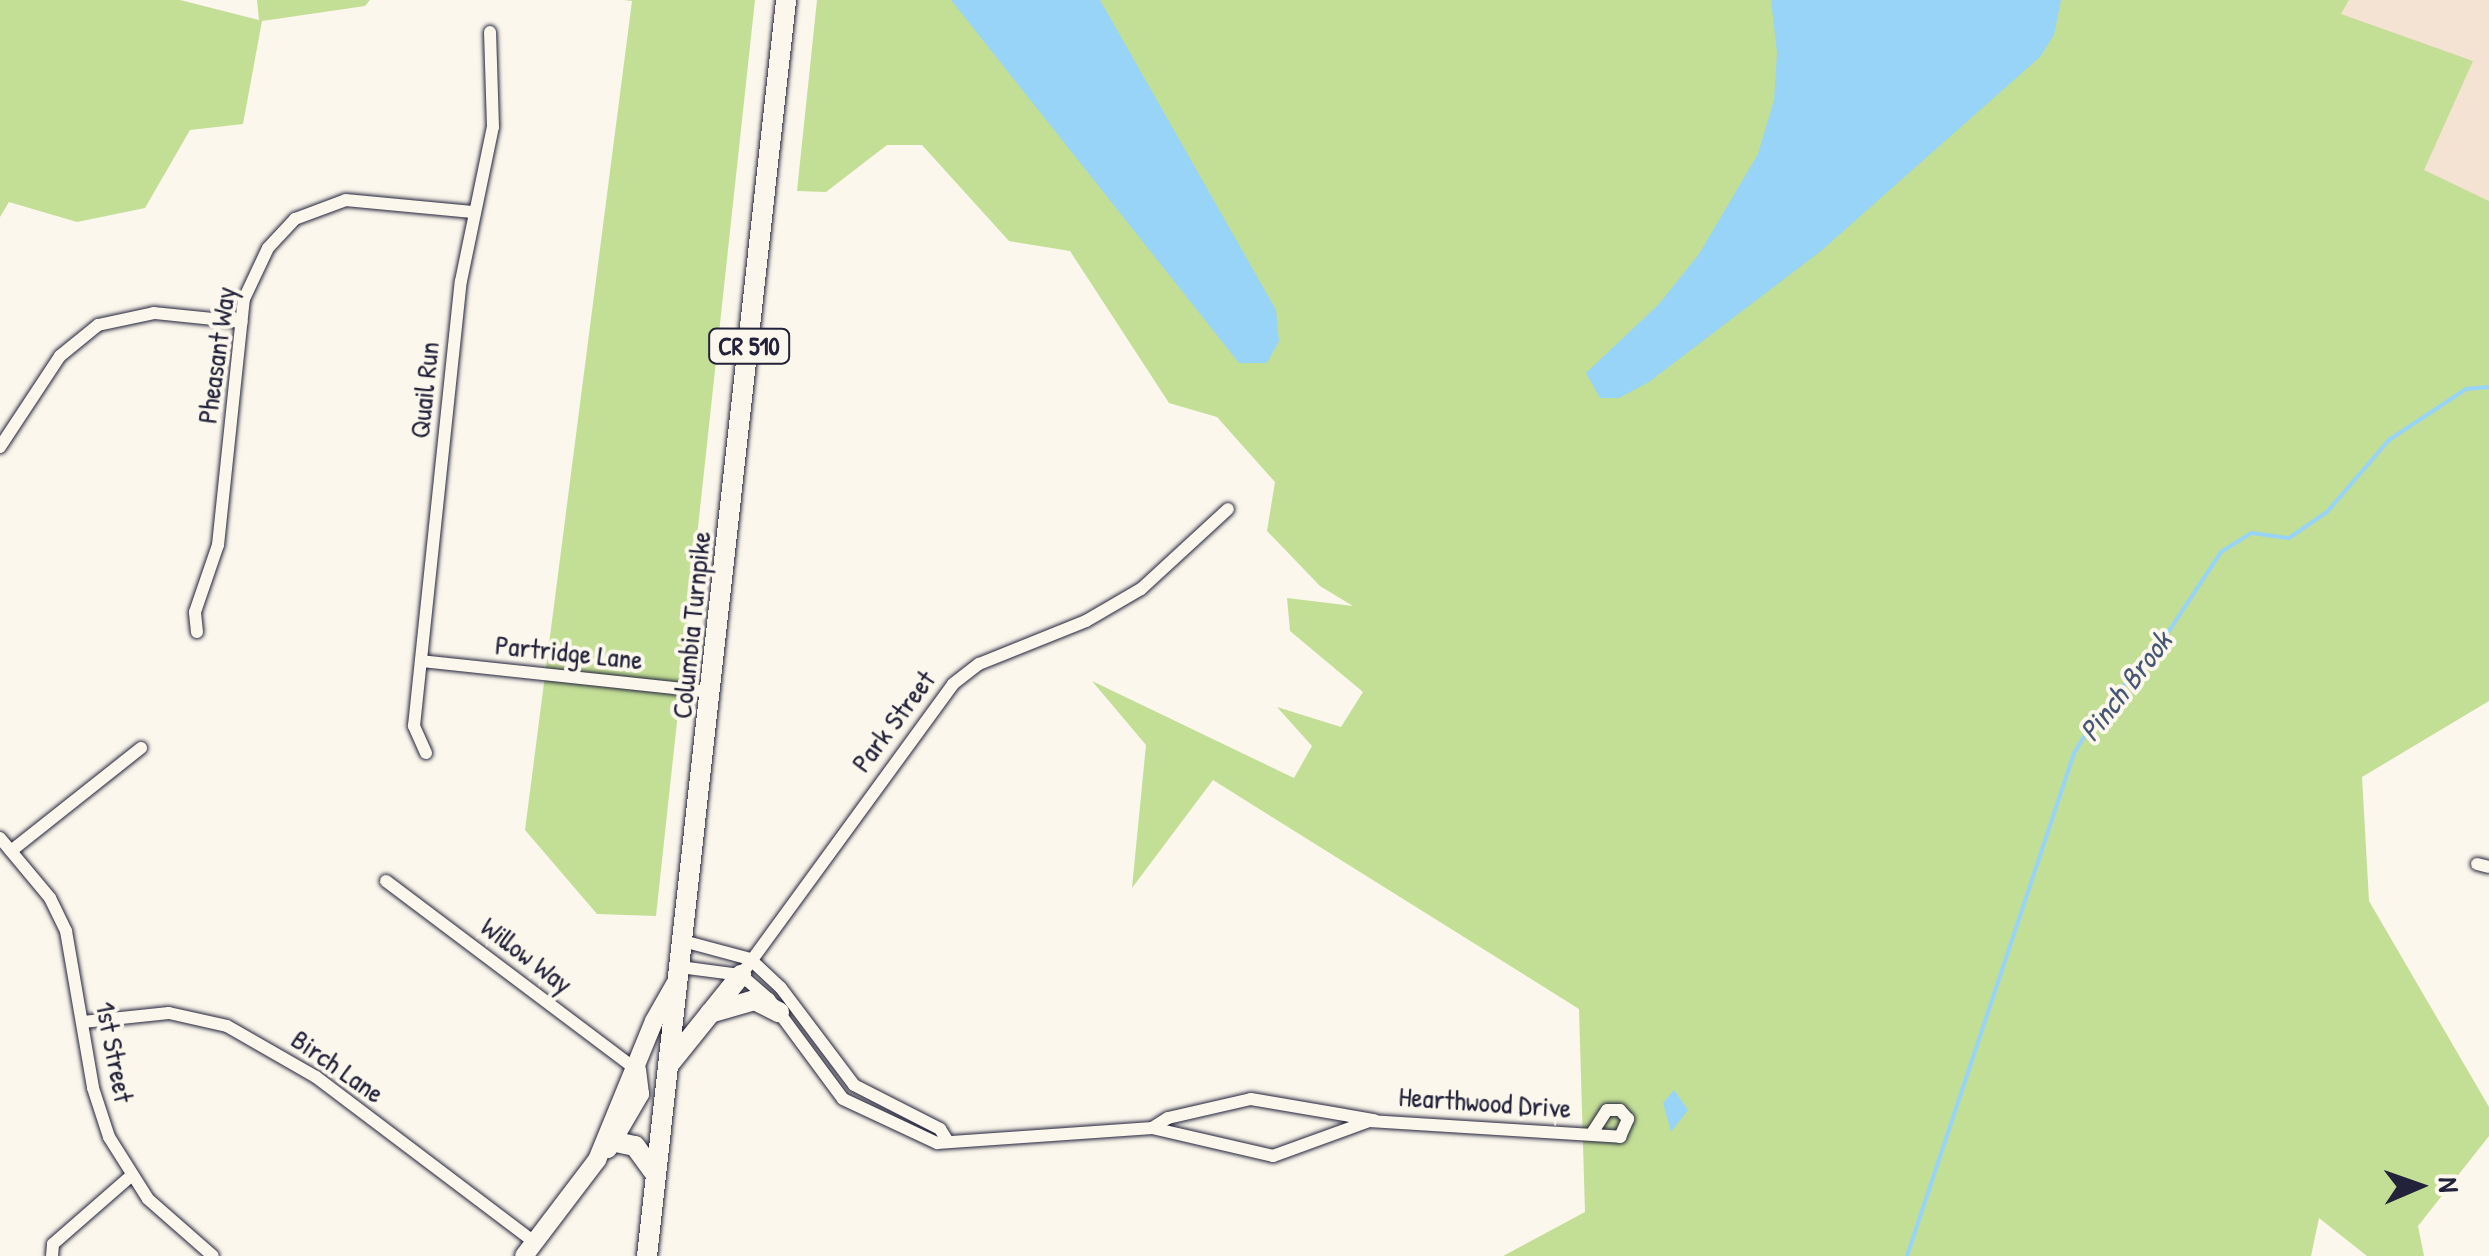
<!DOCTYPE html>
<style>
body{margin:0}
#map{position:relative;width:2489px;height:1256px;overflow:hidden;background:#fbf7ec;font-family:"Patrick Hand",sans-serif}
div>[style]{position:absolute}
.built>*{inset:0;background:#f4e2d2}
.green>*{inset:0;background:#c3de95}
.water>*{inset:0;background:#97d4f8}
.stream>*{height:4px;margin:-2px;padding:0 2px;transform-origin:2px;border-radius:2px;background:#97d4f8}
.roads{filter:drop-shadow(0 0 2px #22223b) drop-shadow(0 0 2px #22223b)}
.street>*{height:12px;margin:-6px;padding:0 6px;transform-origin:6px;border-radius:6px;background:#fbf7ec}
.secondary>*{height:18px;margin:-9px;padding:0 9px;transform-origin:9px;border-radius:9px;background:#fbf7ec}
.primary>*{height:20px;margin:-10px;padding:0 10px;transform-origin:10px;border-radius:10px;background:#fbf7ec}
span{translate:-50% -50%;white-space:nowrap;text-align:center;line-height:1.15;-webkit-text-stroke:8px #fbf7ec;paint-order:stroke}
.shield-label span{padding:2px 8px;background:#fbf7ec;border:2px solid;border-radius:8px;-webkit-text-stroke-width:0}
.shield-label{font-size:25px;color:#22223b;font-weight:700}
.street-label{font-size:28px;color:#22223b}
.water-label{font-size:30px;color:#455774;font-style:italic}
.north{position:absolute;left:2369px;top:1136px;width:100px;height:100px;-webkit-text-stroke:8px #fbf7ec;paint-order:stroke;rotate:88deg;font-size:28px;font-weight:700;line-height:40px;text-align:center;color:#22223b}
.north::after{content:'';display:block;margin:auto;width:35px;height:45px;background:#22223b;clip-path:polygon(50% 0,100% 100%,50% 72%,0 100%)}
</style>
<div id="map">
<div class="built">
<i style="clip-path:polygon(2349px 0,2489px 0,2489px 201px,2424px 171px,2341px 14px)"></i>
</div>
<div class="green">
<i style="clip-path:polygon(0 0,180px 0,259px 20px,257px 0,370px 0,365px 6px,262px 21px,243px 124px,190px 130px,145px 208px,77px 222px,9px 202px,0 217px)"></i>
<i style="clip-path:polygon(623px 0,755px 0,656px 916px,597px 914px,525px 830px,632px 1px)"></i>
<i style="clip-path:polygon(817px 0,2349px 0,2341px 14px,2473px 61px,2424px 170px,2489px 201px,2489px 701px,2362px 777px,2369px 901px,2489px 1107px,2489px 1136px,2418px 1226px,2424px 1256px,2367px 1256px,2319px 1218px,2311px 1256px,1503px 1256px,1585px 1212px,1579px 1009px,1213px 780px,1132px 888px,1146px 745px,1092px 681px,1294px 778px,1312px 746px,1277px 707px,1341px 727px,1363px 692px,1290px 631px,1287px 598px,1353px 606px,1320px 586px,1267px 531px,1275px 482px,1217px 417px,1169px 403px,1070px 251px,1009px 241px,922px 145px,887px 145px,826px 192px,797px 191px)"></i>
</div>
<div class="water">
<i style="clip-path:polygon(951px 0,1100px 0,1276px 310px,1279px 341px,1267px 363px,1239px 363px)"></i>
<i style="clip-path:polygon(1771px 0,2061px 0,2054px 35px,2040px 57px,1821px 251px,1649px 382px,1619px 398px,1600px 398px,1586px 373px,1659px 304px,1699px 254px,1758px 154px,1774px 100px,1777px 53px)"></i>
<i style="clip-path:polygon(1674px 1090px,1688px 1110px,1671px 1132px,1663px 1103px)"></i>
</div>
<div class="stream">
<i style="left:1907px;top:1256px;width:530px;rotate:-71.63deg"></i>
<i style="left:2074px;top:753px;width:34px;rotate:-58deg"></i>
<i style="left:2092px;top:724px;width:121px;rotate:-50.4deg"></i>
<i style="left:2169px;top:631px;width:95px;rotate:-56.6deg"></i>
<i style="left:2221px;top:552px;width:36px;rotate:-32deg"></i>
<i style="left:2252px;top:533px;width:37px;rotate:8deg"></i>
<i style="left:2289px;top:538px;width:46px;rotate:-34.4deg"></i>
<i style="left:2327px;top:512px;width:95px;rotate:-49.3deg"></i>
<i style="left:2389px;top:440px;width:92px;rotate:-33.5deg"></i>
<i style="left:2466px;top:389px;width:23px;rotate:-5deg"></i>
</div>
<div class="roads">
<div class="street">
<i style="left:0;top:447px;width:109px;rotate:-56.6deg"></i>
<i style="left:60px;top:356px;width:49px;rotate:-39.2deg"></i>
<i style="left:98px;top:325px;width:57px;rotate:-12.1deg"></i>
<i style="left:154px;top:313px;width:88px;rotate:5.8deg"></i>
<i style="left:197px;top:632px;width:20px;rotate:-96deg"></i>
<i style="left:195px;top:612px;width:71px;rotate:-71.1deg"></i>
<i style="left:218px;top:545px;width:247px;rotate:-84deg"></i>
<i style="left:244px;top:299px;width:56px;rotate:-64.8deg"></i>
<i style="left:268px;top:248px;width:40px;rotate:-47deg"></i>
<i style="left:295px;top:219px;width:54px;rotate:-20.4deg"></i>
<i style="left:346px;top:200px;width:129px;rotate:5.4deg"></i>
<i style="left:421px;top:661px;width:293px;rotate:6.1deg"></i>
<i style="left:426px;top:753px;width:30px;rotate:-114deg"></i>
<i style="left:414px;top:726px;width:447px;rotate:-84deg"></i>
<i style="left:461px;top:281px;width:157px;rotate:-78.3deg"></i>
<i style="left:493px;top:127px;width:95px;rotate:-91.8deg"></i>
<i style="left:0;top:838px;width:78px;rotate:50.2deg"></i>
<i style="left:50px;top:898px;width:37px;rotate:64deg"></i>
<i style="left:66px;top:931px;width:159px;rotate:80.2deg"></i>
<i style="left:93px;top:1088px;width:52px;rotate:71.9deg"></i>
<i style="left:109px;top:1137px;width:73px;rotate:57.8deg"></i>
<i style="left:148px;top:1199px;width:86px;rotate:41.2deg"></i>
<i style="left:11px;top:851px;width:166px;rotate:-38.4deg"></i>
<i style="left:2477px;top:864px;width:12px;rotate:14deg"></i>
<i style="left:386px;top:881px;width:314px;rotate:37deg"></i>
<i style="left:683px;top:941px;width:69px;rotate:15deg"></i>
<i style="left:750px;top:959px;width:42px;rotate:43.1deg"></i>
<i style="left:781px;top:988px;width:121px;rotate:53deg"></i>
<i style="left:854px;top:1085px;width:97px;rotate:27.1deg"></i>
<i style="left:940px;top:1129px;width:13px;rotate:58deg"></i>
<i style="left:680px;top:967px;width:62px;rotate:7.5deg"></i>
<i style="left:741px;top:975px;width:37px;rotate:41deg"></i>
<i style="left:769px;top:999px;width:124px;rotate:53.5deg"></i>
<i style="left:843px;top:1099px;width:104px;rotate:25.1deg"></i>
<i style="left:937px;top:1143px;width:216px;rotate:-4deg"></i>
<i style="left:1152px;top:1128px;width:19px;rotate:-32deg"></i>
<i style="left:1168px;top:1118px;width:85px;rotate:-12.9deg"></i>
<i style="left:1251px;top:1099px;width:125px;rotate:9.7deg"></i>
<i style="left:741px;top:975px;width:360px;rotate:-53.9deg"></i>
<i style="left:953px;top:684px;width:33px;rotate:-38deg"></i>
<i style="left:979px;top:664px;width:115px;rotate:-21.9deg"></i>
<i style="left:1086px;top:621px;width:64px;rotate:-30.2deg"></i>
<i style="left:1141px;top:589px;width:118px;rotate:-42.6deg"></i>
<i style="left:83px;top:1022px;width:86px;rotate:-6deg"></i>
<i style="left:169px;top:1013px;width:59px;rotate:12.6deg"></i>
<i style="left:227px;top:1026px;width:103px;rotate:29.8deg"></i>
<i style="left:316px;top:1077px;width:273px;rotate:37.1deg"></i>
<i style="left:1152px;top:1128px;width:124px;rotate:13deg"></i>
<i style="left:1273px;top:1156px;width:102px;rotate:-20deg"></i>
<i style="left:1369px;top:1121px;width:252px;rotate:3.6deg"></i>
<i style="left:1620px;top:1137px;width:20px;rotate:-66deg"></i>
<i style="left:1628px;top:1119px;width:12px;rotate:-132deg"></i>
<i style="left:1620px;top:1110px;width:13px;rotate:180deg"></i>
<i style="left:1607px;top:1110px;width:27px;rotate:123deg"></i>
<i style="left:52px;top:1256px;width:12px;rotate:-85deg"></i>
<i style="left:53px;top:1244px;width:103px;rotate:-41.1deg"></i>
</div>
<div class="secondary">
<i style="left:608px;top:1149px;width:64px;rotate:-59.8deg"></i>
<i style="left:640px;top:1094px;width:24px;rotate:-97deg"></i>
<i style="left:524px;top:1256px;width:121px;rotate:-52.8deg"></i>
<i style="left:597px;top:1160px;width:150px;rotate:-67.7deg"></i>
<i style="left:654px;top:1021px;width:43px;rotate:-60.4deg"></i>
</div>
<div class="primary">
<i style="left:710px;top:1013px;width:47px;rotate:-16.1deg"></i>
<i style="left:755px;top:1000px;width:27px;rotate:27deg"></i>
<i style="left:671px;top:1062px;width:112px;rotate:-51.2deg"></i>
<i style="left:616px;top:1142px;width:19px;rotate:12deg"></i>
<i style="left:635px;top:1146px;width:36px;rotate:54deg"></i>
<i style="left:647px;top:1256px;width:1264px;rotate:-83.68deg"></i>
</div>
</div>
<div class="shield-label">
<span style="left:749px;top:346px">CR 510</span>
</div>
<div class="street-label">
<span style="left:216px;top:355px;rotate:-82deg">Pheasant Way</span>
<span style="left:424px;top:390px;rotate:-84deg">Quail Run</span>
<span style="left:691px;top:625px;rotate:-84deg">Columbia Turnpike</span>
<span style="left:569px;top:652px;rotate:6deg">Partridge Lane</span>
<span style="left:893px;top:721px;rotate:-53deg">Park Street</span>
<span style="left:527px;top:955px;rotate:37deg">Willow Way</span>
<span style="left:115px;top:1052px;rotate:79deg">1st Street</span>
<span style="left:338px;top:1066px;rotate:35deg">Birch Lane</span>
<span style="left:1485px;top:1102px;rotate:4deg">Hearthwood Drive</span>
</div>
<div class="water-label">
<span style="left:2125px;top:686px;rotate:-52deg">Pinch Brook</span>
</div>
<div class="north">N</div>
</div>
